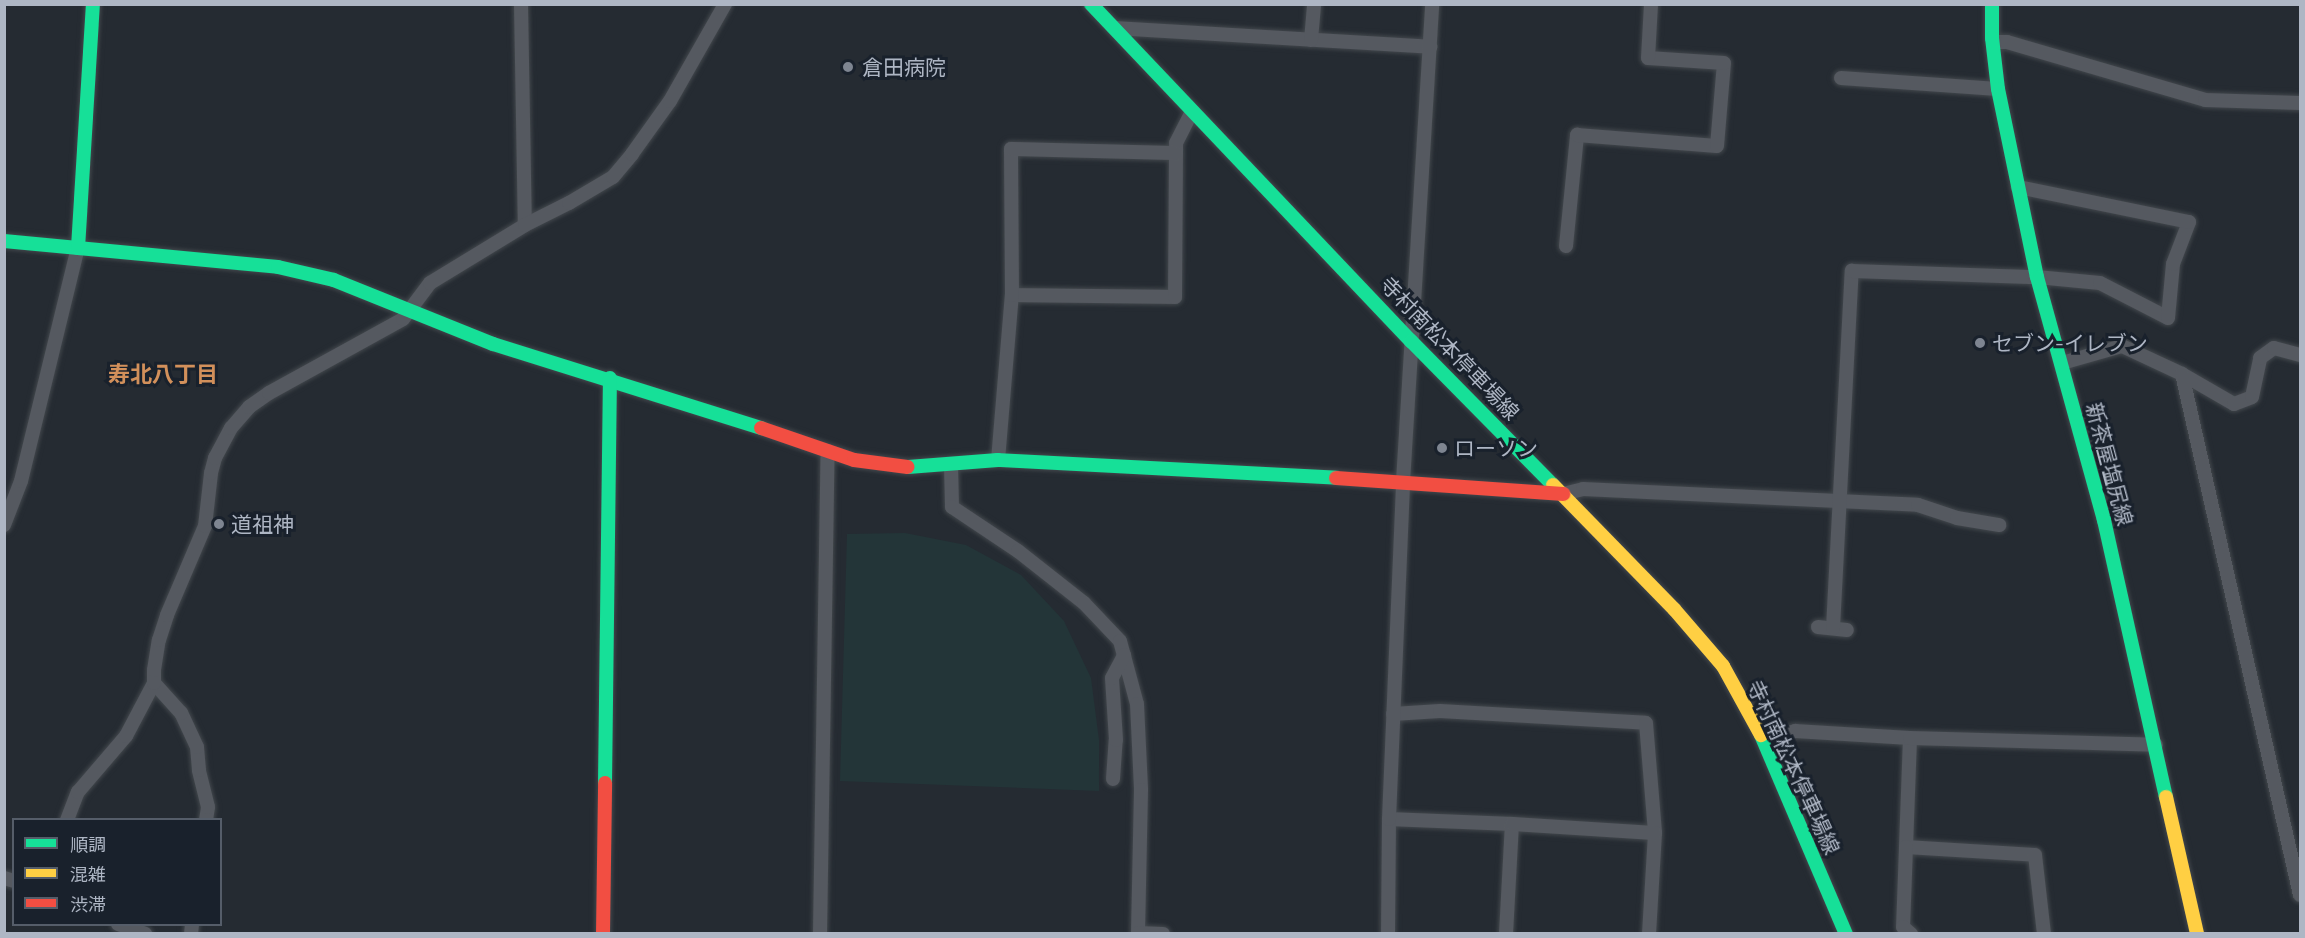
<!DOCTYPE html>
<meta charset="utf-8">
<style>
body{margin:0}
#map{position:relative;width:2305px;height:938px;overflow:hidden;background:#252b32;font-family:Manrope,"Noto Sans JP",sans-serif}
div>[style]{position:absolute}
.green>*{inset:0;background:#233538}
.roads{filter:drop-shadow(0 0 2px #42474c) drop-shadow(0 0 2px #42474c)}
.street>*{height:14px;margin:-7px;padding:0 7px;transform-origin:7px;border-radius:7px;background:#555960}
.fast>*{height:14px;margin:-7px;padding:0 7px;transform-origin:7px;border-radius:7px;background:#16e098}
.slow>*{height:14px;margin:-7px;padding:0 7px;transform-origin:7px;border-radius:7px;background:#ffcf43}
.jam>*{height:14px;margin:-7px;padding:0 7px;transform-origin:7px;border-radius:7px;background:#f24e42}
.dots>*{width:16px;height:16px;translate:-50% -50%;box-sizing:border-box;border:3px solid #19212c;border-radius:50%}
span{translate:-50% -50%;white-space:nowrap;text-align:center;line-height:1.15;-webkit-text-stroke:6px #19212c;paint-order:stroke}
.poi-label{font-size:21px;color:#aeb6c4}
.left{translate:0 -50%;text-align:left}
.street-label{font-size:21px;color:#aeb6c4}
.neighbourhood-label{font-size:22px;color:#d2905b;font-weight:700}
.frame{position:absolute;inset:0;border:6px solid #aeb6c4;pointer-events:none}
.legend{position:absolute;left:12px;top:818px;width:210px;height:108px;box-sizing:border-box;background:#19212c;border:2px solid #555d69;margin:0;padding:8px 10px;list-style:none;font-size:18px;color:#aeb6c4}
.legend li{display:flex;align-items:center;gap:12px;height:30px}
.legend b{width:30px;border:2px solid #555d69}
</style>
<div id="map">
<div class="green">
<i style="clip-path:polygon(905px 533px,966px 545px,1021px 575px,1064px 621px,1091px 678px,1099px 740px,1099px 791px,840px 781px,847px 534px)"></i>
</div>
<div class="roads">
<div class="street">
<i style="left:521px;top:4px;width:221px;rotate:89deg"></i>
<i style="left:1114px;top:28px;width:317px;rotate:3.4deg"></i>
<i style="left:1311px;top:40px;width:36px;rotate:-85deg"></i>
<i style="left:1993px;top:42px;width:14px"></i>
<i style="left:2007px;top:42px;width:206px;rotate:16.3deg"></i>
<i style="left:2205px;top:100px;width:95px;rotate:1.8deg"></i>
<i style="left:1841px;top:78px;width:157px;rotate:4deg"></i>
<i style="left:1566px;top:246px;width:112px;rotate:-84.3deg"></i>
<i style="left:1577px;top:135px;width:140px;rotate:4.5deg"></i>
<i style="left:1717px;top:146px;width:83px;rotate:-85.2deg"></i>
<i style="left:1724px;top:63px;width:76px;rotate:-176.2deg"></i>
<i style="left:1648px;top:58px;width:54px;rotate:-86.8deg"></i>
<i style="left:1012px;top:295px;width:163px;rotate:0.7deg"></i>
<i style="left:1175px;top:297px;width:154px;rotate:-89.6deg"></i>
<i style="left:1176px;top:143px;width:36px;rotate:-63deg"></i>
<i style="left:2062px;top:363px;width:62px;rotate:-15.8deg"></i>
<i style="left:2122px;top:346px;width:66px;rotate:25deg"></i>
<i style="left:2182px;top:374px;width:60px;rotate:30deg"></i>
<i style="left:2234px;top:404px;width:19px;rotate:-21deg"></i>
<i style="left:2252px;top:397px;width:40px;rotate:-78deg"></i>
<i style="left:2260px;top:358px;width:17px;rotate:-36deg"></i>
<i style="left:2274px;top:348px;width:27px;rotate:15deg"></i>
<i style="left:2182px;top:374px;width:534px;rotate:77.24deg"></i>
<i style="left:998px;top:460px;width:166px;rotate:-85.2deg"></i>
<i style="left:1012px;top:295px;width:146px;rotate:-90.4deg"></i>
<i style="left:1011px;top:149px;width:165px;rotate:1.4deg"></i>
<i style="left:951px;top:465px;width:42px;rotate:88.6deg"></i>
<i style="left:952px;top:507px;width:79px;rotate:33.7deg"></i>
<i style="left:1018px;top:551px;width:84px;rotate:38.2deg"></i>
<i style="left:1084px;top:603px;width:52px;rotate:46.5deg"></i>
<i style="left:1120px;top:641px;width:65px;rotate:74.9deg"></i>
<i style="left:1137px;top:704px;width:86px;rotate:87.3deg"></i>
<i style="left:1141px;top:790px;width:143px;rotate:91.2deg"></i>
<i style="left:1138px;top:933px;width:25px;rotate:2deg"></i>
<i style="left:1563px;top:494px;width:21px;rotate:-14deg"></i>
<i style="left:1583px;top:489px;width:335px;rotate:2.7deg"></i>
<i style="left:1918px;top:505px;width:41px;rotate:18.4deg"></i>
<i style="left:1957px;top:518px;width:43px;rotate:9.5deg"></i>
<i style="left:4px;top:525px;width:47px;rotate:-68.9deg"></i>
<i style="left:21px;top:481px;width:240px;rotate:-76.3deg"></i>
<i style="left:1818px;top:627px;width:29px;rotate:6deg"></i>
<i style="left:1833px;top:628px;width:358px;rotate:-87deg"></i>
<i style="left:1852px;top:271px;width:185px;rotate:1.9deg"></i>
<i style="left:2037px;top:277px;width:63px;rotate:5.4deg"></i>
<i style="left:2100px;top:283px;width:76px;rotate:27.2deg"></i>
<i style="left:2168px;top:318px;width:54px;rotate:-84.7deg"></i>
<i style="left:2173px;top:264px;width:45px;rotate:-69.1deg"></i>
<i style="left:2189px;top:222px;width:175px;rotate:-168.4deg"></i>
<i style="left:1393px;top:714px;width:47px;rotate:-3.7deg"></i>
<i style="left:1440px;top:711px;width:206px;rotate:3.3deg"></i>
<i style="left:1646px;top:723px;width:110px;rotate:85.3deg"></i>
<i style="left:1655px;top:833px;width:101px;rotate:93.4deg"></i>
<i style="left:1910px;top:738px;width:109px;rotate:92.1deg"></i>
<i style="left:1906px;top:847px;width:129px;rotate:3.5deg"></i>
<i style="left:2035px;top:855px;width:80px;rotate:83.5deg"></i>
<i style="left:1764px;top:741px;width:33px;rotate:-18deg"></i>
<i style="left:1795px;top:731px;width:115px;rotate:3.5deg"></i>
<i style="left:1910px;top:738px;width:246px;rotate:1.6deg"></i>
<i style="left:1113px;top:779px;width:39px;rotate:-86deg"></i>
<i style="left:1116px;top:740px;width:62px;rotate:-93.7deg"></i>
<i style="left:1112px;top:678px;width:26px;rotate:-62deg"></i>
<i style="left:1389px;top:819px;width:123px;rotate:2.3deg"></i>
<i style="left:67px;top:820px;width:30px;rotate:-69deg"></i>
<i style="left:78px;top:792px;width:74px;rotate:-49.4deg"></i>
<i style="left:126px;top:736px;width:60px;rotate:-62.2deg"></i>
<i style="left:206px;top:820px;width:13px;rotate:-81deg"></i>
<i style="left:208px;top:807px;width:38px;rotate:-104deg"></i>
<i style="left:199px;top:770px;width:23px;rotate:-95deg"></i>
<i style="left:197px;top:747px;width:38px;rotate:-115deg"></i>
<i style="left:181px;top:713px;width:40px;rotate:-132deg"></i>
<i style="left:154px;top:683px;width:13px;rotate:-90deg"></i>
<i style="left:154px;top:670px;width:30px;rotate:-81deg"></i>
<i style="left:159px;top:640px;width:26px;rotate:-72deg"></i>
<i style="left:167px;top:615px;width:97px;rotate:-66.9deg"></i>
<i style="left:205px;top:526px;width:53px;rotate:-83.5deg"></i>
<i style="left:211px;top:473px;width:16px;rotate:-75deg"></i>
<i style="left:215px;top:458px;width:34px;rotate:-62deg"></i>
<i style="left:231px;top:428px;width:28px;rotate:-49deg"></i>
<i style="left:249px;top:407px;width:24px;rotate:-35deg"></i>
<i style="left:269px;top:393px;width:153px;rotate:-28.9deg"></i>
<i style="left:403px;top:319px;width:45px;rotate:-53.1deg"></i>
<i style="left:430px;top:283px;width:111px;rotate:-31.4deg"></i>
<i style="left:525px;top:225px;width:49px;rotate:-26.6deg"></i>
<i style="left:569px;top:203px;width:51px;rotate:-30.6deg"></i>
<i style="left:613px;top:177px;width:30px;rotate:-50deg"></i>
<i style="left:632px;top:154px;width:65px;rotate:-54.4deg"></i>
<i style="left:670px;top:101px;width:112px;rotate:-60.4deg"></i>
<i style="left:1906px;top:847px;width:80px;rotate:92.1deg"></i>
<i style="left:1903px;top:927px;width:11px;rotate:41deg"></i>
<i style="left:4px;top:878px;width:10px;rotate:17deg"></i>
<i style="left:118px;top:924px;width:29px;rotate:20deg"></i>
<i style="left:191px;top:934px;width:10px;rotate:-84deg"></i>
<i style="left:820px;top:934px;width:483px;rotate:-89.1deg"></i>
<i style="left:1388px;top:934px;width:115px;rotate:-89.5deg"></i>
<i style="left:1389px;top:819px;width:337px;rotate:-87.6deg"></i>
<i style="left:1403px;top:482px;width:479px;rotate:-86.5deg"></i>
<i style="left:1506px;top:934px;width:110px;rotate:-86.9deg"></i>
<i style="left:1512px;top:824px;width:143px;rotate:3.6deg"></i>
</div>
<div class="fast">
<i style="left:1091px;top:4px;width:465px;rotate:46.5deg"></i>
<i style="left:1411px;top:341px;width:202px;rotate:45.4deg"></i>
<i style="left:1992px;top:4px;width:34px;rotate:90deg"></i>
<i style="left:1992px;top:38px;width:51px;rotate:83.3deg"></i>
<i style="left:1998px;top:89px;width:192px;rotate:78.3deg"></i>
<i style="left:2037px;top:277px;width:252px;rotate:74.6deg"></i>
<i style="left:2104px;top:520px;width:284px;rotate:77.4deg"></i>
<i style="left:4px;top:241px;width:275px;rotate:5.4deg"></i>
<i style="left:278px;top:267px;width:57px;rotate:13.1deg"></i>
<i style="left:334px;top:280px;width:171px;rotate:21.9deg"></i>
<i style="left:493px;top:344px;width:281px;rotate:17.4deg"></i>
<i style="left:78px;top:248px;width:244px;rotate:-86.5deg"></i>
<i style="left:908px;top:467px;width:90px;rotate:-4.4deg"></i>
<i style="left:998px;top:460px;width:338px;rotate:3deg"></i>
<i style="left:1761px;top:735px;width:216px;rotate:66.9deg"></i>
<i style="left:605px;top:783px;width:405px;rotate:-89.3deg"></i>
</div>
<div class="slow">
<i style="left:1553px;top:485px;width:173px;rotate:45.7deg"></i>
<i style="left:1674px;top:609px;width:75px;rotate:49.3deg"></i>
<i style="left:1723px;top:666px;width:79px;rotate:61.2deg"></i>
<i style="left:2166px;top:797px;width:140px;rotate:77.2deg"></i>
</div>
<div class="jam">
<i style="left:761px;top:428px;width:98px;rotate:19deg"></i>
<i style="left:854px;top:460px;width:54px;rotate:7.4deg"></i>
<i style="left:1336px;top:478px;width:228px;rotate:4deg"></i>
<i style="left:603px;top:934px;width:151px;rotate:-89.2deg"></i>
</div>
</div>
<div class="dots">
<i style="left:848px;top:67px;background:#7e8591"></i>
<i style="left:1980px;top:343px;background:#7e8591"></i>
<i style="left:1442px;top:448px;background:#7e8591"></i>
<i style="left:219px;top:524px;background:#7e8591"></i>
</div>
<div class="poi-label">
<span class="left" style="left:862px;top:67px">倉田病院</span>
<span class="left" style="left:1992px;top:343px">セブン-イレブン</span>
<span class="left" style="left:1454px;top:448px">ローソン</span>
<span class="left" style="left:231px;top:524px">道祖神</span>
</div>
<div class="street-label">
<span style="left:1450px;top:348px;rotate:46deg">寺村南松本停車場線</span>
<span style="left:2110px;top:464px;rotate:75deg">新茶屋塩尻線</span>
<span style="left:1794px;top:767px;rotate:65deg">寺村南松本停車場線</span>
</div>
<div class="neighbourhood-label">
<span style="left:163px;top:375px">寿北八丁目</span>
</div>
<div class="frame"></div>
<ul class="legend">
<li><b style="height:8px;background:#16e098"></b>順調</li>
<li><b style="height:8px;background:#ffcf43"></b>混雑</li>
<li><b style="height:8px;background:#f24e42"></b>渋滞</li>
</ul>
</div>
